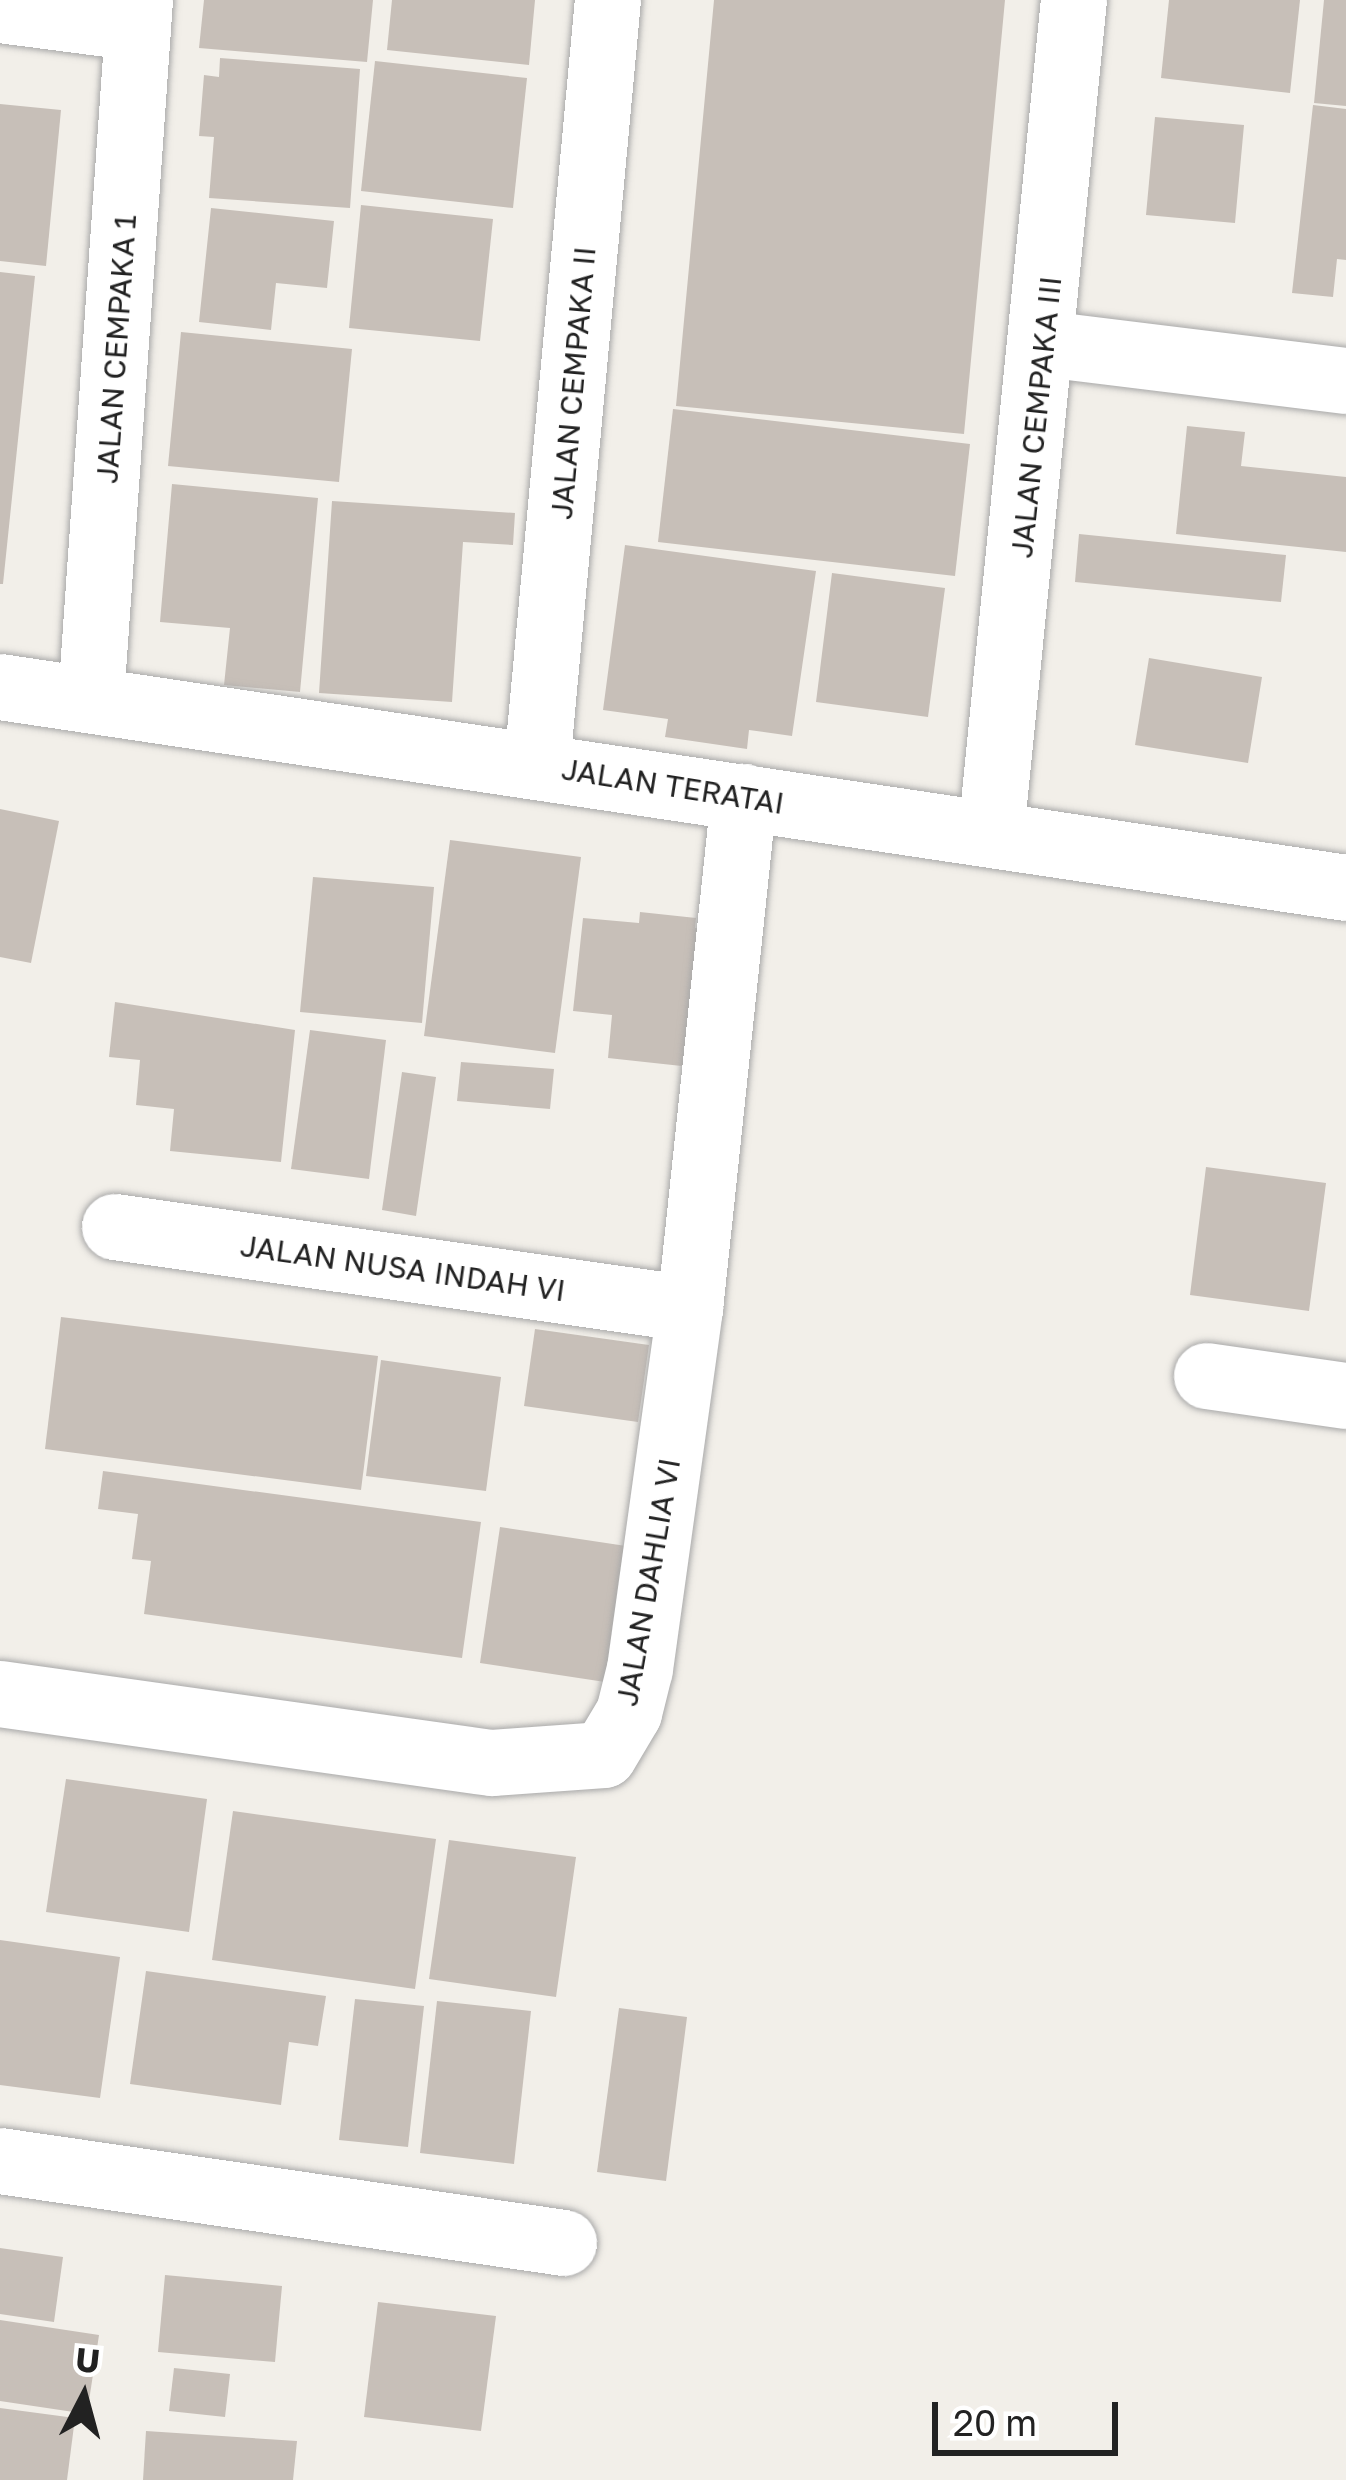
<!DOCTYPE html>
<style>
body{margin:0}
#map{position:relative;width:1346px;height:2480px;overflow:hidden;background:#f2efe9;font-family:"Golos Text",sans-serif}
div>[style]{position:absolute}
.building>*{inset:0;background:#c7bfb8}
.roads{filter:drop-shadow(0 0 3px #a9a9a9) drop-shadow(0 0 3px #a9a9a9)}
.minor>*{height:66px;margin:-33px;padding:0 33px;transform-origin:33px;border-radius:33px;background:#fff}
span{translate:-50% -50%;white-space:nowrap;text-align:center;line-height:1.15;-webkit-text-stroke:10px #fff;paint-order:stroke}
.street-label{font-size:30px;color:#222}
.north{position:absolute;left:24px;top:2336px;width:120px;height:120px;-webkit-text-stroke:9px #fff;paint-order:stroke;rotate:6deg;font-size:33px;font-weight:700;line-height:48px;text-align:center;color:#222}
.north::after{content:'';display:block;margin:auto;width:42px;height:54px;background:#222;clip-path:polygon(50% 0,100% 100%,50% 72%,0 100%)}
.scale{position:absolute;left:932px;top:2402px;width:186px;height:54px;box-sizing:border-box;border:6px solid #222;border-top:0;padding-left:15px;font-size:36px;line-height:42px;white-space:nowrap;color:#222;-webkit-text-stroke:9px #fff;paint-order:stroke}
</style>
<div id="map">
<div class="building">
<i style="clip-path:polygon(204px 0,373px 0,367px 62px,199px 48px)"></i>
<i style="clip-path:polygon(392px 0,535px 0,529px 65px,387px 50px)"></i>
<i style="clip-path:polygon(714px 0,1005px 0,964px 434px,676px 406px)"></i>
<i style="clip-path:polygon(1169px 0,1300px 0,1290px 93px,1161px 78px)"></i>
<i style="clip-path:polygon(1324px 0,1346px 0,1346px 106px,1314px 103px)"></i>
<i style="clip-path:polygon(220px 58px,360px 69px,350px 208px,209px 198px,214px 137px,199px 136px,204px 75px,219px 77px)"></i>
<i style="clip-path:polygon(375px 61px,527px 78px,513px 208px,361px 191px)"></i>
<i style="clip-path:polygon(0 104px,61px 110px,46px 266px,0 261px)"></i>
<i style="clip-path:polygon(1313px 105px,1346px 109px,1346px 260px,1337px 259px,1333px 297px,1292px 293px)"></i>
<i style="clip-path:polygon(1155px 117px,1244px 125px,1235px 223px,1146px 215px)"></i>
<i style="clip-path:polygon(361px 205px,493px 219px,480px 341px,349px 328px)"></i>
<i style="clip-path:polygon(211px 208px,334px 221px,327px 288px,276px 283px,271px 330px,199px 322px)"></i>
<i style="clip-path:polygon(0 272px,35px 276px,3px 584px,0 584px)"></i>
<i style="clip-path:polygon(181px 332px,352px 349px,339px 482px,168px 466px)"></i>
<i style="clip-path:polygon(673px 409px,970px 444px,955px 576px,658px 542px)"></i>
<i style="clip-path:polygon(1187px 426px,1245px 432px,1241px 466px,1346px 477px,1346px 552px,1176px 534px)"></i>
<i style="clip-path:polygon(172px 484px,318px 498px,300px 692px,224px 685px,230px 628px,160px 622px)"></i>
<i style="clip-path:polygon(332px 501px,515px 513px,513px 545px,463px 542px,452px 702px,319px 693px)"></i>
<i style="clip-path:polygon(1079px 534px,1286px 555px,1281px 602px,1075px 582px)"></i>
<i style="clip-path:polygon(625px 545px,816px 571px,792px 736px,749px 730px,747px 749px,665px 737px,668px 719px,603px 710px)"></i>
<i style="clip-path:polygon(832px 573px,945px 588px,928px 717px,816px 702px)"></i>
<i style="clip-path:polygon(1149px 658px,1262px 677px,1248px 763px,1135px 745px)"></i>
<i style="clip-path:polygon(0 809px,59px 821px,31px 963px,0 957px)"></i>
<i style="clip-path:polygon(450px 840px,581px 857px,555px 1053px,424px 1036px)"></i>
<i style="clip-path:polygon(313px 877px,434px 887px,422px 1023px,300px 1012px)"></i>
<i style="clip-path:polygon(640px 912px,696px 918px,695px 928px,715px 930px,700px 1068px,608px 1058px,612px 1015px,573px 1011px,583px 918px,639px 923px)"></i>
<i style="clip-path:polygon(115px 1002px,295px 1030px,281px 1162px,170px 1151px,174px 1109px,136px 1105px,140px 1060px,109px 1057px)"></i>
<i style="clip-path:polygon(310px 1030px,386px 1040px,369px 1179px,291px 1169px)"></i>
<i style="clip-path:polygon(461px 1062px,554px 1069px,550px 1109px,457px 1101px)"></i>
<i style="clip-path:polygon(402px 1072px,436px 1077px,416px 1216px,382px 1210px)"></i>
<i style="clip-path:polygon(1206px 1167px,1326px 1183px,1309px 1311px,1190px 1295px)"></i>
<i style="clip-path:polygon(61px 1317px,378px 1356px,361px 1490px,45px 1449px)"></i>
<i style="clip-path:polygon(535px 1329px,649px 1345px,638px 1422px,524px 1406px)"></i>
<i style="clip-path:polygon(381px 1360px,501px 1377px,486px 1491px,366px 1476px)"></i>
<i style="clip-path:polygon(103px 1471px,481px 1522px,462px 1658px,144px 1614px,151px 1561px,132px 1559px,138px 1514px,98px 1509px)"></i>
<i style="clip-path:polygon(500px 1527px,626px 1546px,605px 1682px,480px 1663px)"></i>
<i style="clip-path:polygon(66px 1779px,207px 1799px,189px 1932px,46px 1912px)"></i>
<i style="clip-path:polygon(233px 1811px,436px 1839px,415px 1989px,212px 1960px)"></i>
<i style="clip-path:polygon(449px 1840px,576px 1857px,556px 1997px,429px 1979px)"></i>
<i style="clip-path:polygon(0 1940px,120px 1957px,100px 2098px,0 2085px)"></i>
<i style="clip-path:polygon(146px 1971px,326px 1996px,318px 2046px,289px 2042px,281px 2105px,130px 2084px)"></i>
<i style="clip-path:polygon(355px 1999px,424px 2006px,408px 2147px,339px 2140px)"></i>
<i style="clip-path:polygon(437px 2001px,531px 2011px,514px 2164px,420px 2153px)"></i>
<i style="clip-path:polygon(619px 2008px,687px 2017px,666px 2181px,597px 2172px)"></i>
<i style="clip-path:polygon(0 2248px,63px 2257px,54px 2322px,0 2314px)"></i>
<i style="clip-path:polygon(165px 2275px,282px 2286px,275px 2362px,158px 2352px)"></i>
<i style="clip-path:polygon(378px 2302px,496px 2316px,481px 2431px,364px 2417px)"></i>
<i style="clip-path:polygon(0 2320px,99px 2335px,87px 2414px,0 2401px)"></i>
<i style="clip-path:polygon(174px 2368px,230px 2374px,225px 2417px,169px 2411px)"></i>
<i style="clip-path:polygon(0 2408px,75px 2418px,67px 2480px,0 2480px)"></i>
<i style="clip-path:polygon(146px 2431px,297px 2441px,293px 2480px,143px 2480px)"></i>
</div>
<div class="roads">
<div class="minor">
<i style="left:0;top:10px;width:139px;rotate:7.4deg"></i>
<i style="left:1045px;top:344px;width:303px;rotate:7deg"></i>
<i style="left:0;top:687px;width:1361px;rotate:8.49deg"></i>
<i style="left:91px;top:699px;width:701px;rotate:-85.99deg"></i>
<i style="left:537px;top:765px;width:768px;rotate:-84.7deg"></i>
<i style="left:991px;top:834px;width:838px;rotate:-84.32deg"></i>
<i style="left:115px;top:1227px;width:581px;rotate:8.12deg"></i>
<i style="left:1207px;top:1376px;width:140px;rotate:8.2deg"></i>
<i style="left:0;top:1694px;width:497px;rotate:8deg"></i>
<i style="left:492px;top:1763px;width:112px;rotate:-4.1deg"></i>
<i style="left:604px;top:1755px;width:49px;rotate:-59.2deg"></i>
<i style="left:629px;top:1713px;width:45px;rotate:-76deg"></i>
<i style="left:640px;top:1669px;width:363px;rotate:-82.1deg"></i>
<i style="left:690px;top:1309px;width:515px;rotate:-83.98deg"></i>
<i style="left:0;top:2161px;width:570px;rotate:8.27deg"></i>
</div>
</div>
<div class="street-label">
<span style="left:116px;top:349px;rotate:-86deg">JALAN CEMPAKA 1</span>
<span style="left:573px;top:383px;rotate:-85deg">JALAN CEMPAKA II</span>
<span style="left:1036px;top:417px;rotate:-84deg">JALAN CEMPAKA III</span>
<span style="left:673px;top:786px;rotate:9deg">JALAN TERATAI</span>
<span style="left:403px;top:1268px;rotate:8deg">JALAN NUSA INDAH VI</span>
<span style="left:648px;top:1582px;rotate:-80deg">JALAN DAHLIA VI</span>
</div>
<div class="north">U</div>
<div class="scale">20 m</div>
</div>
